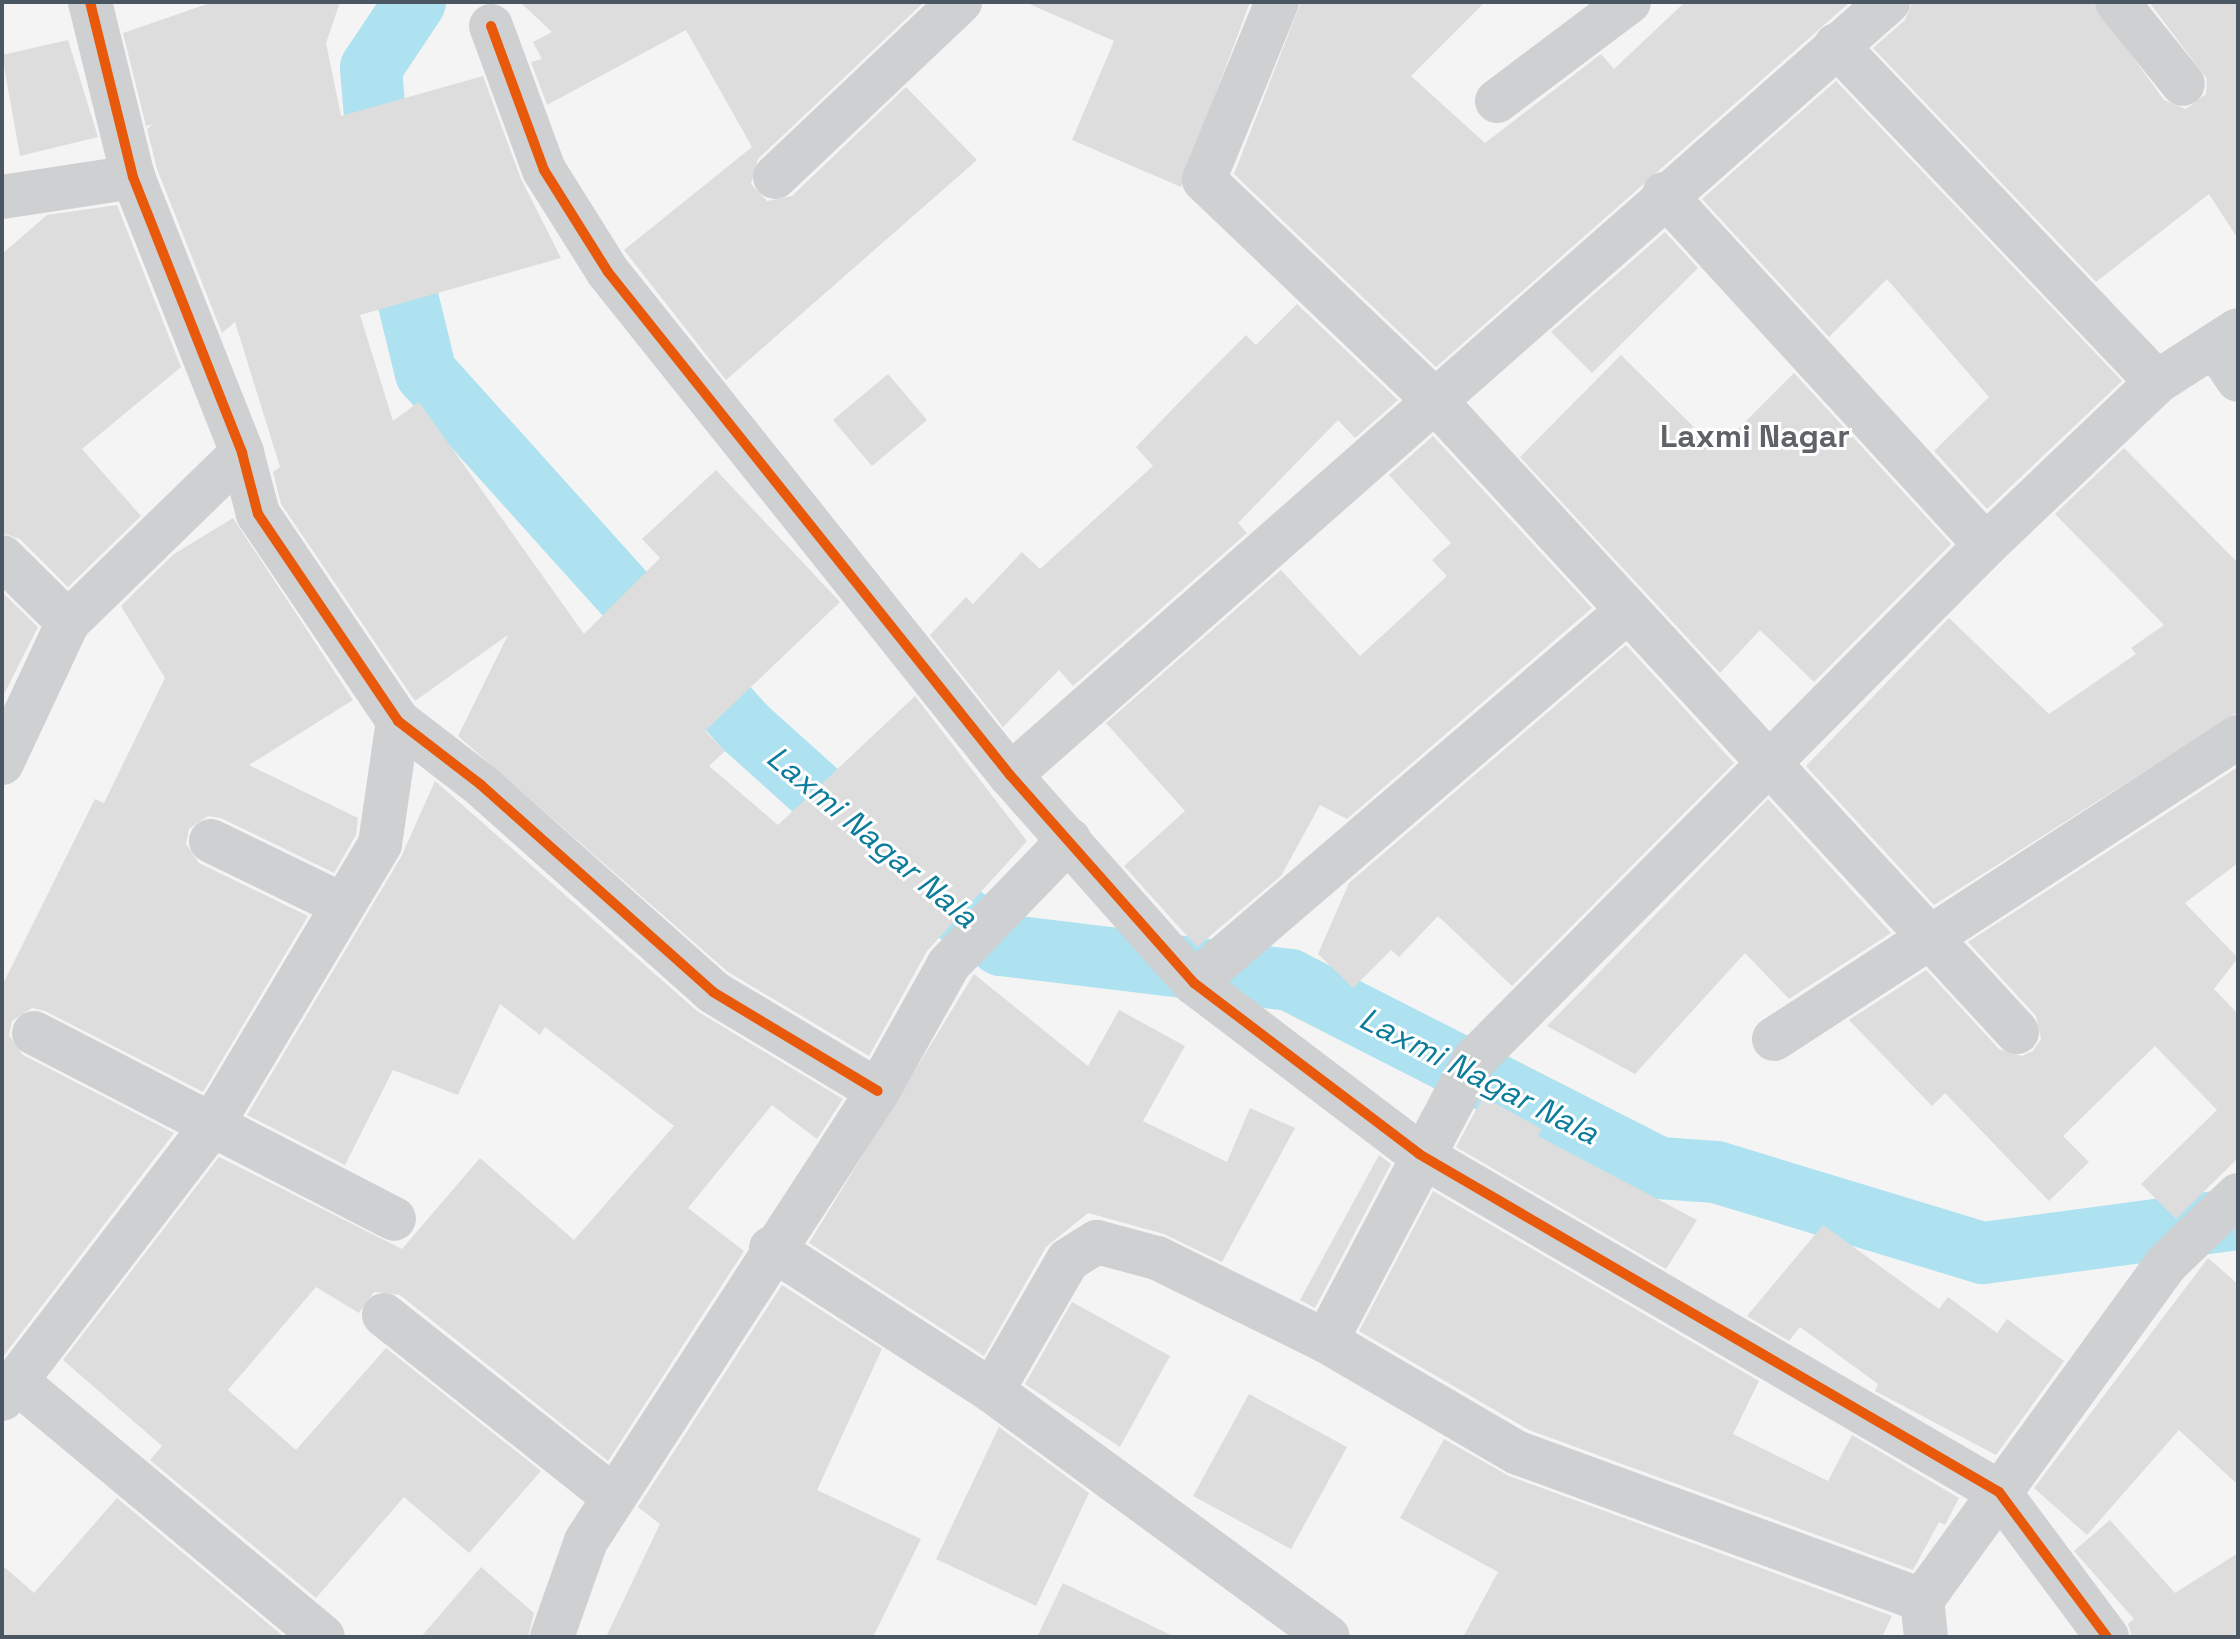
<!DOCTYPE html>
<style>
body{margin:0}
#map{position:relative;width:2240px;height:1639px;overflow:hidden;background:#f4f4f4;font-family:"Space Grotesk",sans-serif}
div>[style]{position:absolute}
.canal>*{height:62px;margin:-31px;padding:0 31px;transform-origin:31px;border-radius:31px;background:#aee2f0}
.building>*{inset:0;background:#ddddde}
.minor>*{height:44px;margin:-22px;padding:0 22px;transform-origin:22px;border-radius:22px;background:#ced0d2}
.cycleway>*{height:10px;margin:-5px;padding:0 5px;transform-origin:5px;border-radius:5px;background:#e8590c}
span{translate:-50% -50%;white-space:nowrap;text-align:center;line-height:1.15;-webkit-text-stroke:6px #fff;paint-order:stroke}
.neighbourhood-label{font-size:32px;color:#5f6368;font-weight:700}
.water-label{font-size:32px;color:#0c7c9b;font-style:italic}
.frame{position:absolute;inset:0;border:4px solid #4a5661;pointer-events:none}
</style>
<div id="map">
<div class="canal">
<i style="left:415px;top:2px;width:79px;rotate:123.7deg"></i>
<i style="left:371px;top:68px;width:121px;rotate:85.3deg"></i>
<i style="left:381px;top:189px;width:189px;rotate:76.3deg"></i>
<i style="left:426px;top:373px;width:479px;rotate:48deg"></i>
<i style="left:747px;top:729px;width:233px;rotate:42deg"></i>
<i style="left:920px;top:885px;width:101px;rotate:36.5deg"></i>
<i style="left:1001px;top:945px;width:291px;rotate:6.9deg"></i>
<i style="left:1290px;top:980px;width:414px;rotate:27deg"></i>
<i style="left:1659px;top:1168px;width:57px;rotate:4deg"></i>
<i style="left:1716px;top:1172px;width:279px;rotate:16.9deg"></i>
<i style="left:1983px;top:1253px;width:257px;rotate:-7.6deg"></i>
</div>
<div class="building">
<i style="clip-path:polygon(213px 2px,340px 2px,326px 43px,341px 116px,483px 76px,521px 179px,561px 258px,360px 315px,393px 421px,419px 402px,584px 634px,660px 558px,642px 539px,716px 470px,840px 602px,705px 731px,725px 751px,709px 766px,778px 825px,915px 696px,1027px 841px,927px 951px,869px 1056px,728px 972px,458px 736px,508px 635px,415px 701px,281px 504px,273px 472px,280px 467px,235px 322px,222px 333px,157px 169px,147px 129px,153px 124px,146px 126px,123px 33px)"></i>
<i style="clip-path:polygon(520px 2px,924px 2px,758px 159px,751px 184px,767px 201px,792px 196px,906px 87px,977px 160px,726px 380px,624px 250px,752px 147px,686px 30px,547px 105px,531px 62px,542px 59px,533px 42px,552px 32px)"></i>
<i style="clip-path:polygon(1025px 2px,1250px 2px,1181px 187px,1072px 140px,1114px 41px)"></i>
<i style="clip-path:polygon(1301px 2px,1485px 2px,1411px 76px,1485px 143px,1601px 54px,1614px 69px,1685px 2px,1850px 2px,1436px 367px,1234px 174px)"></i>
<i style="clip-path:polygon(1912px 2px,2093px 2px,2164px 100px,2186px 109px,2206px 94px,2207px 79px,2149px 2px,2238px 2px,2238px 239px,2209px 194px,2096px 282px,1873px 48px,1905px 20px)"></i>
<i style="clip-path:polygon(68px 40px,98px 137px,20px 156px,2px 55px)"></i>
<i style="clip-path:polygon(1836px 81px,2122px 381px,1987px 509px,1934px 451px,1989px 397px,1887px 279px,1829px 337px,1702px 199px)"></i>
<i style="clip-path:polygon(117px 205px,181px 367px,82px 449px,141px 516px,68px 587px,20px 539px,2px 533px,2px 254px,47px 215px)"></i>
<i style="clip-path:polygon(1665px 232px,1698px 268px,1592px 373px,1551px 332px)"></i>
<i style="clip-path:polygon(1297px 304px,1398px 400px,1355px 438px,1338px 420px,1238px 523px,1247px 533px,1073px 686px,1059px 670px,1003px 727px,930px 635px,966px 597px,973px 604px,1022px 552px,1040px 569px,1153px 466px,1136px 447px,1191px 390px,1246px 335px,1256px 345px)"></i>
<i style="clip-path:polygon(1621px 355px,1717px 450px,1794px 373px,1951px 544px,1814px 682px,1760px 630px,1720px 673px,1520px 457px)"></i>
<i style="clip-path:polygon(888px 374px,927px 420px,872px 466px,833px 420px)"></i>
<i style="clip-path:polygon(1433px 436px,1592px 608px,1347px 819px,1320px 805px,1281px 876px,1197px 947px,1124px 866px,1185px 811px,1106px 723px,1281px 570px,1360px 656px,1447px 576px,1432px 560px,1451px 543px,1389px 475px)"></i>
<i style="clip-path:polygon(2124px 448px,2238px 563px,2238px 712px,1934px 905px,1806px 766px,1949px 618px,2049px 714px,2136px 654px,2131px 648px,2164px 625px,2055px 514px)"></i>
<i style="clip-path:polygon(233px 518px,353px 700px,249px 765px,358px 818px,356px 835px,334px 873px,221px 818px,208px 816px,189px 829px,186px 844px,199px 863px,308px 916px,203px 1092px,45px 1011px,32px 1008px,12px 1021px,9px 1035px,23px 1055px,174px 1133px,2px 1358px,2px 986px,95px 799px,104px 803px,165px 678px,121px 606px,174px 554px)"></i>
<i style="clip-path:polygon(2px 592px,38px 627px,2px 698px)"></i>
<i style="clip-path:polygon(1626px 645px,1734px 763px,1512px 986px,1438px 916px,1399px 957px,1391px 950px,1353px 988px,1318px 954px,1349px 883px)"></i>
<i style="clip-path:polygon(2238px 767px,2238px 863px,2185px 903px,2238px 958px,2214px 989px,2238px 1014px,2238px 1158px,2176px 1219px,2141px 1184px,2217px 1110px,2155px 1046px,2063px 1136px,2089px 1162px,2049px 1201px,1945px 1093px,1932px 1106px,1849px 1020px,1926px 970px,1999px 1049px,2022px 1056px,2033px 1051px,2041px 1039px,2036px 1016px,1968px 942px)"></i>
<i style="clip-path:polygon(435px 781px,697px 1011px,843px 1099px,817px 1139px,772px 1105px,688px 1208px,744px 1251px,608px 1461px,400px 1295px,374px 1292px,359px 1313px,316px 1287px,228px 1390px,296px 1450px,386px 1348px,541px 1471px,469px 1553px,404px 1497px,316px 1598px,150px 1460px,162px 1446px,63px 1360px,219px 1157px,402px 1249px,480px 1158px,574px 1240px,674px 1126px,545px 1027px,540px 1035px,500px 1004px,458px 1095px,393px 1070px,345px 1165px,247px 1115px,401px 857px)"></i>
<i style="clip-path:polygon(1768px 799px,1891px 933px,1789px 999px,1745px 953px,1635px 1074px,1547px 1026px)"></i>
<i style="clip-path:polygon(974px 974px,1088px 1066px,1119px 1010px,1185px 1046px,1143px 1121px,1227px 1162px,1250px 1108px,1295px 1128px,1222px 1262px,1164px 1234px,1088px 1213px,1046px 1247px,984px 1356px,809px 1243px)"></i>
<i style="clip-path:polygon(1483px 1097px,1542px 1129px,1538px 1136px,1697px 1220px,1666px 1269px,1456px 1147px)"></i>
<i style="clip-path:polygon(1379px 1155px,1391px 1164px,1315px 1308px,1300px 1300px)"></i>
<i style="clip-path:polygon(1433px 1191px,1759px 1381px,1733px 1434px,1828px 1481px,1852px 1435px,1959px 1498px,1945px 1525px,1939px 1522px,1913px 1570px,1529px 1430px,1359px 1331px)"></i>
<i style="clip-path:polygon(1823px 1225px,1939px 1309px,1948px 1297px,1997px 1333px,2007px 1319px,2064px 1361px,1996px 1455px,1875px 1391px,1878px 1384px,1800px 1327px,1789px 1341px,1747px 1316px)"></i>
<i style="clip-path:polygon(2208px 1258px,2238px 1284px,2238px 1485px,2179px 1430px,2087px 1535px,2034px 1488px)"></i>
<i style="clip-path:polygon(782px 1285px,882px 1349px,817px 1490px,921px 1539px,873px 1637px,606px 1637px,660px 1524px,638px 1507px)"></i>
<i style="clip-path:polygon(1072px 1302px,1170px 1356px,1120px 1447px,1025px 1384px)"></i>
<i style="clip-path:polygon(1249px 1394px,1347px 1447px,1291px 1549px,1193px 1496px)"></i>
<i style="clip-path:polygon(999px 1427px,1089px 1493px,1036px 1606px,936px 1559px)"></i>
<i style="clip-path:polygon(1444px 1439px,1509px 1476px,1892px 1616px,1882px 1637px,1463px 1637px,1498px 1572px,1400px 1518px)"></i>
<i style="clip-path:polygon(117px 1498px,283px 1636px,2px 1637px,2px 1565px,34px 1593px)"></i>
<i style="clip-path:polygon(2110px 1520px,2175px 1593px,2238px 1553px,2238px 1637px,2132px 1637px,2128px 1624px,2134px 1619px,2074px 1551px)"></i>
<i style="clip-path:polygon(481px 1567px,534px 1613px,528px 1637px,421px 1637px)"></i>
<i style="clip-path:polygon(1063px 1583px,1175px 1637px,1037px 1637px)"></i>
</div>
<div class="minor">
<i style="left:90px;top:2px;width:180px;rotate:76.2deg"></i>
<i style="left:133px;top:177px;width:297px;rotate:68.4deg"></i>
<i style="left:242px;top:453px;width:63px;rotate:75.3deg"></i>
<i style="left:258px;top:514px;width:250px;rotate:55.9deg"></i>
<i style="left:398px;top:721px;width:105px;rotate:37.6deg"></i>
<i style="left:481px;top:785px;width:311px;rotate:41.7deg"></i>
<i style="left:713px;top:992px;width:192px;rotate:31deg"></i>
<i style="left:1277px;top:2px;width:192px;rotate:112.3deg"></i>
<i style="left:1204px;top:180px;width:321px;rotate:43.7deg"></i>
<i style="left:1436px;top:402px;width:857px;rotate:47.32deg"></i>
<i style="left:2117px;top:2px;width:105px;rotate:51.2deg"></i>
<i style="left:491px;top:26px;width:153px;rotate:69.8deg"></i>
<i style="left:544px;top:170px;width:120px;rotate:57.9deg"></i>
<i style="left:608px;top:272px;width:644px;rotate:51.37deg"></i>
<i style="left:1010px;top:775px;width:278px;rotate:48.5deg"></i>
<i style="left:1194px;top:983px;width:283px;rotate:37.2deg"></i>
<i style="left:1419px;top:1154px;width:671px;rotate:30.23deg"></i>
<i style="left:1999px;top:1492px;width:181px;rotate:53.3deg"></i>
<i style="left:1836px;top:45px;width:465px;rotate:46.4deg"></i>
<i style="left:1497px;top:101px;width:165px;rotate:-36.9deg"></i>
<i style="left:775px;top:177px;width:255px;rotate:-43.4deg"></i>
<i style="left:1664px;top:194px;width:476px;rotate:47.5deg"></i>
<i style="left:2px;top:197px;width:133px;rotate:-8.7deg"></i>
<i style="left:2215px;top:346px;width:41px;rotate:55.9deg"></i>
<i style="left:2px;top:557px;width:93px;rotate:44.6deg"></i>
<i style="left:2px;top:763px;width:156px;rotate:-64.9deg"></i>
<i style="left:68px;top:622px;width:243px;rotate:-44.2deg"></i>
<i style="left:1010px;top:775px;width:1170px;rotate:-41.36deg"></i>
<i style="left:211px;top:841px;width:147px;rotate:25.9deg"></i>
<i style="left:1194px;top:983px;width:567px;rotate:-40.63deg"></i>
<i style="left:34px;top:1033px;width:405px;rotate:27.3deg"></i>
<i style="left:1774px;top:1039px;width:554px;rotate:-33.06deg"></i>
<i style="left:771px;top:1248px;width:263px;rotate:32.9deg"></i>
<i style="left:992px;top:1391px;width:416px;rotate:36.2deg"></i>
<i style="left:384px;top:1315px;width:293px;rotate:38.4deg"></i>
<i style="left:1326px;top:1341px;width:318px;rotate:-62.2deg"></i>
<i style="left:1474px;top:1060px;width:726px;rotate:-45.17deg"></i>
<i style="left:1986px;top:545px;width:236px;rotate:-43.6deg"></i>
<i style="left:2157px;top:382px;width:96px;rotate:-32.7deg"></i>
<i style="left:17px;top:1382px;width:398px;rotate:39.8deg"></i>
<i style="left:992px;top:1391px;width:151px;rotate:-59.9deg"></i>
<i style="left:1068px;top:1260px;width:34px;rotate:-32deg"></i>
<i style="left:1097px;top:1242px;width:62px;rotate:14.9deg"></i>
<i style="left:1157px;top:1258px;width:188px;rotate:26.2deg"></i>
<i style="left:1326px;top:1341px;width:222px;rotate:30.3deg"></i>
<i style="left:1518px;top:1453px;width:430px;rotate:20deg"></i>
<i style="left:2px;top:1399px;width:345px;rotate:-52.5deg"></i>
<i style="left:212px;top:1125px;width:327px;rotate:-59.1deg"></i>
<i style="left:380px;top:844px;width:124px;rotate:-81.7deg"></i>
<i style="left:552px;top:1637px;width:102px;rotate:-70.5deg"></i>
<i style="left:586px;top:1541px;width:536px;rotate:-57.02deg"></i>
<i style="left:878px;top:1091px;width:145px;rotate:-60.8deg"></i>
<i style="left:949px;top:964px;width:173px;rotate:-45.9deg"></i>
<i style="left:1926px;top:1637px;width:37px;rotate:-96deg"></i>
<i style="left:1922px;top:1600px;width:414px;rotate:-54deg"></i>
<i style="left:2165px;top:1265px;width:101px;rotate:-43.8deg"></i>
</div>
<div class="cycleway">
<i style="left:90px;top:2px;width:180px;rotate:76.2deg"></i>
<i style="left:133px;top:177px;width:297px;rotate:68.4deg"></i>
<i style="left:242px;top:453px;width:63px;rotate:75.3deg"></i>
<i style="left:258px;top:514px;width:250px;rotate:55.9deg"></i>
<i style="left:398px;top:721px;width:105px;rotate:37.6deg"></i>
<i style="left:481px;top:785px;width:311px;rotate:41.7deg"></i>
<i style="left:713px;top:992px;width:192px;rotate:31deg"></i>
<i style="left:491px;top:26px;width:153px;rotate:69.8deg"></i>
<i style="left:544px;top:170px;width:120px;rotate:57.9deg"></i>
<i style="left:608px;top:272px;width:644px;rotate:51.37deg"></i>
<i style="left:1010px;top:775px;width:278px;rotate:48.5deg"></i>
<i style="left:1194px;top:983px;width:283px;rotate:37.2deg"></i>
<i style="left:1419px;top:1154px;width:671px;rotate:30.23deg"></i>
<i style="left:1999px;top:1492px;width:181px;rotate:53.3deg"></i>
</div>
<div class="neighbourhood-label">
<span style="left:1755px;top:436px">Laxmi Nagar</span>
</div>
<div class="water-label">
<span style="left:872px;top:837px;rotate:40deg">Laxmi Nagar Nala</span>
<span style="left:1479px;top:1076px;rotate:27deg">Laxmi Nagar Nala</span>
</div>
<div class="frame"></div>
</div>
